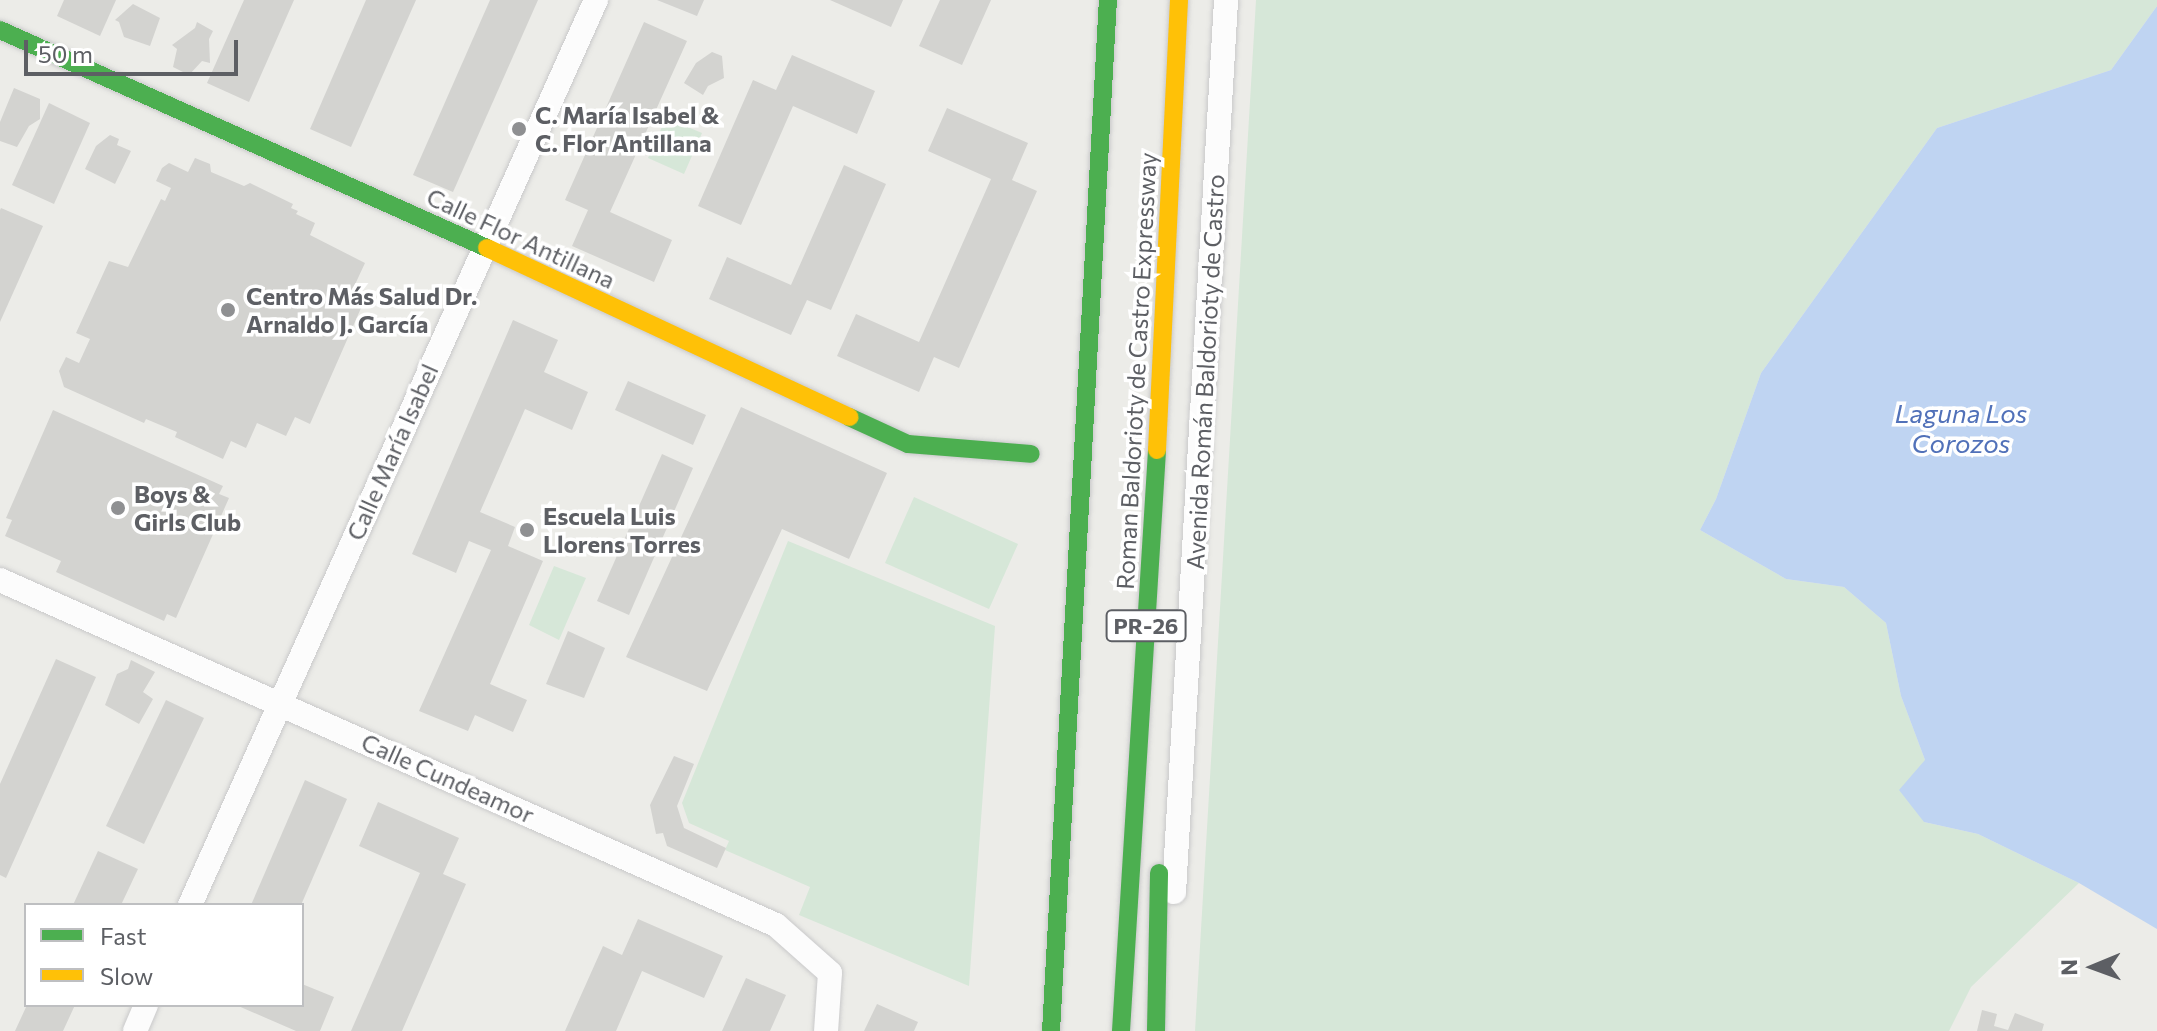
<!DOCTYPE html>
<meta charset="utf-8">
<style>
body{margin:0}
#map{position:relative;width:2157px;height:1031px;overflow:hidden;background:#ecece8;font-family:Commissioner,sans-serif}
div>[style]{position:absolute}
.green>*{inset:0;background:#d6e7d8}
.water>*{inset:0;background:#bfd4f2}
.building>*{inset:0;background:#d3d3d0}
.roads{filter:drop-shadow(0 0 2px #c9c9ca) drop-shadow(0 0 2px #c9c9ca)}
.street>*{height:24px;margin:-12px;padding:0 12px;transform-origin:12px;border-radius:12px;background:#fcfcfc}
.fast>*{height:18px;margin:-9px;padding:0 9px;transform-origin:9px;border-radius:9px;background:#4caf50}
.slow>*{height:18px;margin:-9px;padding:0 9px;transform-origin:9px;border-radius:9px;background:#ffc107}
.dots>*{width:22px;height:22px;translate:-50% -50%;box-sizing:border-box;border:4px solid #fff;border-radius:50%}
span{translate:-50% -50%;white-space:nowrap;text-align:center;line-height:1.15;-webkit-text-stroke:7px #fff;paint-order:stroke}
.shield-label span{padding:2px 6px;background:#fff;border:2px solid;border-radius:6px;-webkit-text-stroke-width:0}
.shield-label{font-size:22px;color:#5d5f64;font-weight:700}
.poi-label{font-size:24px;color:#5d5f64;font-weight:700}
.left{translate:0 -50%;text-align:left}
.street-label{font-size:24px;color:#5d5f64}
.water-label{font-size:26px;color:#5171b9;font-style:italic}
.legend{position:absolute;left:24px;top:903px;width:280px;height:104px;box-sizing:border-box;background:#fff;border:2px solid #bebfc1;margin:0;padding:10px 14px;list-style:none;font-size:24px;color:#5d5f64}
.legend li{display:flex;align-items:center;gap:16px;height:40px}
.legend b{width:40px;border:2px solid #bebfc1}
.north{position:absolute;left:2053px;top:927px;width:80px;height:80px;-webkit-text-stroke:6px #fff;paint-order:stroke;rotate:269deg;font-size:22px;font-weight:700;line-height:32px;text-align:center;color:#5d5f64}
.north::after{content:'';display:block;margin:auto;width:28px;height:36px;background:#5d5f64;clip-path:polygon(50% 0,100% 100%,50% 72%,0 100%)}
.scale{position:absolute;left:24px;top:40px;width:214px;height:36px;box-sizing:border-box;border:4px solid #5d5f64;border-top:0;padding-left:10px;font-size:24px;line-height:28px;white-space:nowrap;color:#5d5f64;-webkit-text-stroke:6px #fff;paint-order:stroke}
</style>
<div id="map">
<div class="green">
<i style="clip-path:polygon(1256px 0,2157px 0,2157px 6px,2111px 70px,1937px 128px,1761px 373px,1716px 499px,1700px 530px,1786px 579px,1844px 587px,1886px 623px,1901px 696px,1925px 760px,1924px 822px,1978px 834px,2079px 883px,1971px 987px,1949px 1031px,1195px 1031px)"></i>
<i style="clip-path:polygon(666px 118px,702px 133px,684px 174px,648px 158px)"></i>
<i style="clip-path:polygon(914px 497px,1018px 544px,989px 609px,885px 563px)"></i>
<i style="clip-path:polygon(788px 541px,995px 626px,969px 986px,799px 915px,810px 887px,725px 850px,729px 841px,689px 823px,682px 803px)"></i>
<i style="clip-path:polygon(554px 566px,586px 578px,559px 640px,529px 625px)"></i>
</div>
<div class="water">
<i style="clip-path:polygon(2157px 6px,2157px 929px,2079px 883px,1978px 834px,1924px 822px,1899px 790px,1925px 760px,1901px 696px,1886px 623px,1844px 587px,1786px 579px,1700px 530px,1716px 499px,1761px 373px,1937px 128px,2111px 70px)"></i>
</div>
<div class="building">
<i style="clip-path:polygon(64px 0,116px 0,100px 36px,57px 16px)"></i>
<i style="clip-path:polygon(244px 0,294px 0,249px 102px,207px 83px)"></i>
<i style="clip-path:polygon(366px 0,416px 0,351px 147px,310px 129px)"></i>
<i style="clip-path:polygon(490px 0,538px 0,453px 192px,413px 175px)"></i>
<i style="clip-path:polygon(657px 0,704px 0,697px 16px)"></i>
<i style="clip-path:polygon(830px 0,903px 0,891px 27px)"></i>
<i style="clip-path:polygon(940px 0,991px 0,962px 65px,919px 46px)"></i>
<i style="clip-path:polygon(133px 4px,160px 18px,150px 46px,124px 37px,119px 22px,115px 20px)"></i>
<i style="clip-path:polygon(197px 22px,213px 31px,209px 39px,210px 63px,202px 61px,189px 75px,173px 67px,177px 49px,172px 45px,195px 28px)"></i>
<i style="clip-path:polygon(644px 22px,687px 41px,610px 212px,672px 240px,654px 282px,572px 246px,588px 210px,565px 200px)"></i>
<i style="clip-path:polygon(712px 52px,722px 56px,724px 78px,708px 86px,703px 95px,684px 83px,696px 63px)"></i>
<i style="clip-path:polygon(792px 55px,875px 91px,857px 134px,793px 106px,741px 225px,698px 206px,753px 80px,776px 90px)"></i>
<i style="clip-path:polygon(14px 88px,40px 99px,40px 119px,29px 126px,17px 147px,0 141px,0 122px)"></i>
<i style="clip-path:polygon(49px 103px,90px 123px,54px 204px,12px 185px)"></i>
<i style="clip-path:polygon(947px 108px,1028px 143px,1012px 180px,1037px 191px,959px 368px,934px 357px,919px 392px,837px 356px,856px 314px,919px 342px,991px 179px,928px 151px)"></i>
<i style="clip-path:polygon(110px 135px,119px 139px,117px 145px,131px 151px,115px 184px,85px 169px,96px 146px)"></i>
<i style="clip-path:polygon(195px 158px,210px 164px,211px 172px,244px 186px,250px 183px,293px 204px,291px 208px,298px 211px,296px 214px,315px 223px,310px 235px,365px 263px,351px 293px,365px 299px,310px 424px,295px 417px,286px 436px,257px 423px,246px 448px,231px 441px,223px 459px,175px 437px,177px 432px,146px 419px,144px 423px,64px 387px,59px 371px,66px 357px,79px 363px,90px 339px,76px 333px,109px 261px,128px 267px,161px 199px,165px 201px,171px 188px,156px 181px,162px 168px,169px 163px,188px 172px)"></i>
<i style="clip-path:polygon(844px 165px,886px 184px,831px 310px,807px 300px,791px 335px,709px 299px,727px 257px,791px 285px)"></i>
<i style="clip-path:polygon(1px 208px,43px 226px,0 322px,0 210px)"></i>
<i style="clip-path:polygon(513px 320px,558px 340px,544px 372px,588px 392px,572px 430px,525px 409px,480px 512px,515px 527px,508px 546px,543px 561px,490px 684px,527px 700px,513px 732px,475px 715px,468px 731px,419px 711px,491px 550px,469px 541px,456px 573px,412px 554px)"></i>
<i style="clip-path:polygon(628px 381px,706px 415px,693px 445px,615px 410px)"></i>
<i style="clip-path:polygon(741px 407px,887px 473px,849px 559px,782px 529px,707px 691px,626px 657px)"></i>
<i style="clip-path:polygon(53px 410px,223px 486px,219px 494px,229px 498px,176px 618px,167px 614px,164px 621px,56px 572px,61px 561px,5px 536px,12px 520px,6px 518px)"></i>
<i style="clip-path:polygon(662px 454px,693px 468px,629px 615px,597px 601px)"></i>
<i style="clip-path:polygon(568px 631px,605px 648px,584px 698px,546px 684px)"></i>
<i style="clip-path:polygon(56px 659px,96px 677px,6px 878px,0 875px,0 784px)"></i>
<i style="clip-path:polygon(131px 660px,155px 672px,143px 692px,153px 699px,139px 724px,105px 705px,117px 674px,128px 669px)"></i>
<i style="clip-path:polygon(166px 700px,204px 718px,144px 844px,106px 826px)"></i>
<i style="clip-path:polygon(674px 756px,694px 764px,677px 806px,684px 828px,726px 848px,717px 868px,667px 846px,663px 833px,656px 834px,650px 805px)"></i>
<i style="clip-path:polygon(305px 780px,347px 799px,301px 905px,251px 905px)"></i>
<i style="clip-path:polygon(378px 802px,459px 838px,443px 874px,466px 884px,402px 1031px,351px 1031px,420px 873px,359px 846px)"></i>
<i style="clip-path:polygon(98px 851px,138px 869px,121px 905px,73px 905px)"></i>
<i style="clip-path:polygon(638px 919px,723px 956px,704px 998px,642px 971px,616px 1031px,565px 1031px,603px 946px,622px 955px)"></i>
<i style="clip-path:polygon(746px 978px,786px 995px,770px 1031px,722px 1031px)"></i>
<i style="clip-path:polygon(302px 984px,334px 997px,320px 1031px,296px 1031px,236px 1005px,302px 1005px)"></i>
<i style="clip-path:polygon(877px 1004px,918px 1022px,914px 1031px,864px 1031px)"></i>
<i style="clip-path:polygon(27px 1005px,75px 1005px,63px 1031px,15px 1031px)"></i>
<i style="clip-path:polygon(1982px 1010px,1997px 1014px,1994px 1026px,2008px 1030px,2015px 1013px,2044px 1024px,2042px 1031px,1977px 1031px)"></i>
</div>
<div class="roads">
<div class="street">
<i style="left:0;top:580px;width:849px;rotate:23.97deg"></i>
<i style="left:776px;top:925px;width:72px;rotate:41.6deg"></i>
<i style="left:830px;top:973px;width:58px;rotate:93.9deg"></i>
<i style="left:1174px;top:892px;width:894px;rotate:-86.66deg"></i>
<i style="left:190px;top:905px;width:992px;rotate:-65.84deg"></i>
<i style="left:135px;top:1031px;width:28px;rotate:-67deg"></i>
</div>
<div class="fast">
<i style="left:0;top:30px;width:534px;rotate:24.12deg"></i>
<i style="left:849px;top:417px;width:65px;rotate:24.6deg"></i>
<i style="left:908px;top:444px;width:123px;rotate:4.6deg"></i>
<i style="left:1051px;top:1031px;width:1033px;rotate:-86.84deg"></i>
<i style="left:1121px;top:1031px;width:582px;rotate:-86.45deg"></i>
<i style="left:1156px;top:1031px;width:158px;rotate:-88.9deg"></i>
</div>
<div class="slow">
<i style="left:487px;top:248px;width:400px;rotate:25deg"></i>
<i style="left:1157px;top:450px;width:451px;rotate:-87.2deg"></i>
</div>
</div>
<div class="dots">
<i style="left:519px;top:129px;background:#8f9092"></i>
<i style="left:228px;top:310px;background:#8f9092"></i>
<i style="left:118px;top:508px;background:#8f9092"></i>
<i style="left:527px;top:530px;background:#8f9092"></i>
</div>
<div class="shield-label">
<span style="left:1146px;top:626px">PR-26</span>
</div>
<div class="poi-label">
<span class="left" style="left:535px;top:129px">C. María Isabel &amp;<br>C. Flor Antillana</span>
<span class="left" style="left:246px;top:310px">Centro Más Salud Dr.<br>Arnaldo J. García</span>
<span class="left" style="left:134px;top:508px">Boys &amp;<br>Girls Club</span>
<span class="left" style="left:543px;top:530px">Escuela Luis<br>Llorens Torres</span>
</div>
<div class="street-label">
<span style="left:521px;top:238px;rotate:25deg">Calle Flor Antillana</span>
<span style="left:1136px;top:371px;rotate:-87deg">Roman Baldorioty de Castro Expressway</span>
<span style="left:1205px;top:372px;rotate:-87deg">Avenida Román Baldorioty de Castro</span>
<span style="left:392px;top:452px;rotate:-66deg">Calle María Isabel</span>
<span style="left:448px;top:778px;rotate:24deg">Calle Cundeamor</span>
</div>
<div class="water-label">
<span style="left:1961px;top:428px">Laguna Los<br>Corozos</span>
</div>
<ul class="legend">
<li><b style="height:10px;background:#4caf50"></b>Fast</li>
<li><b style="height:10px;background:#ffc107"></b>Slow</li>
</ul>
<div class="north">N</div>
<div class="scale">50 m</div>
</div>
